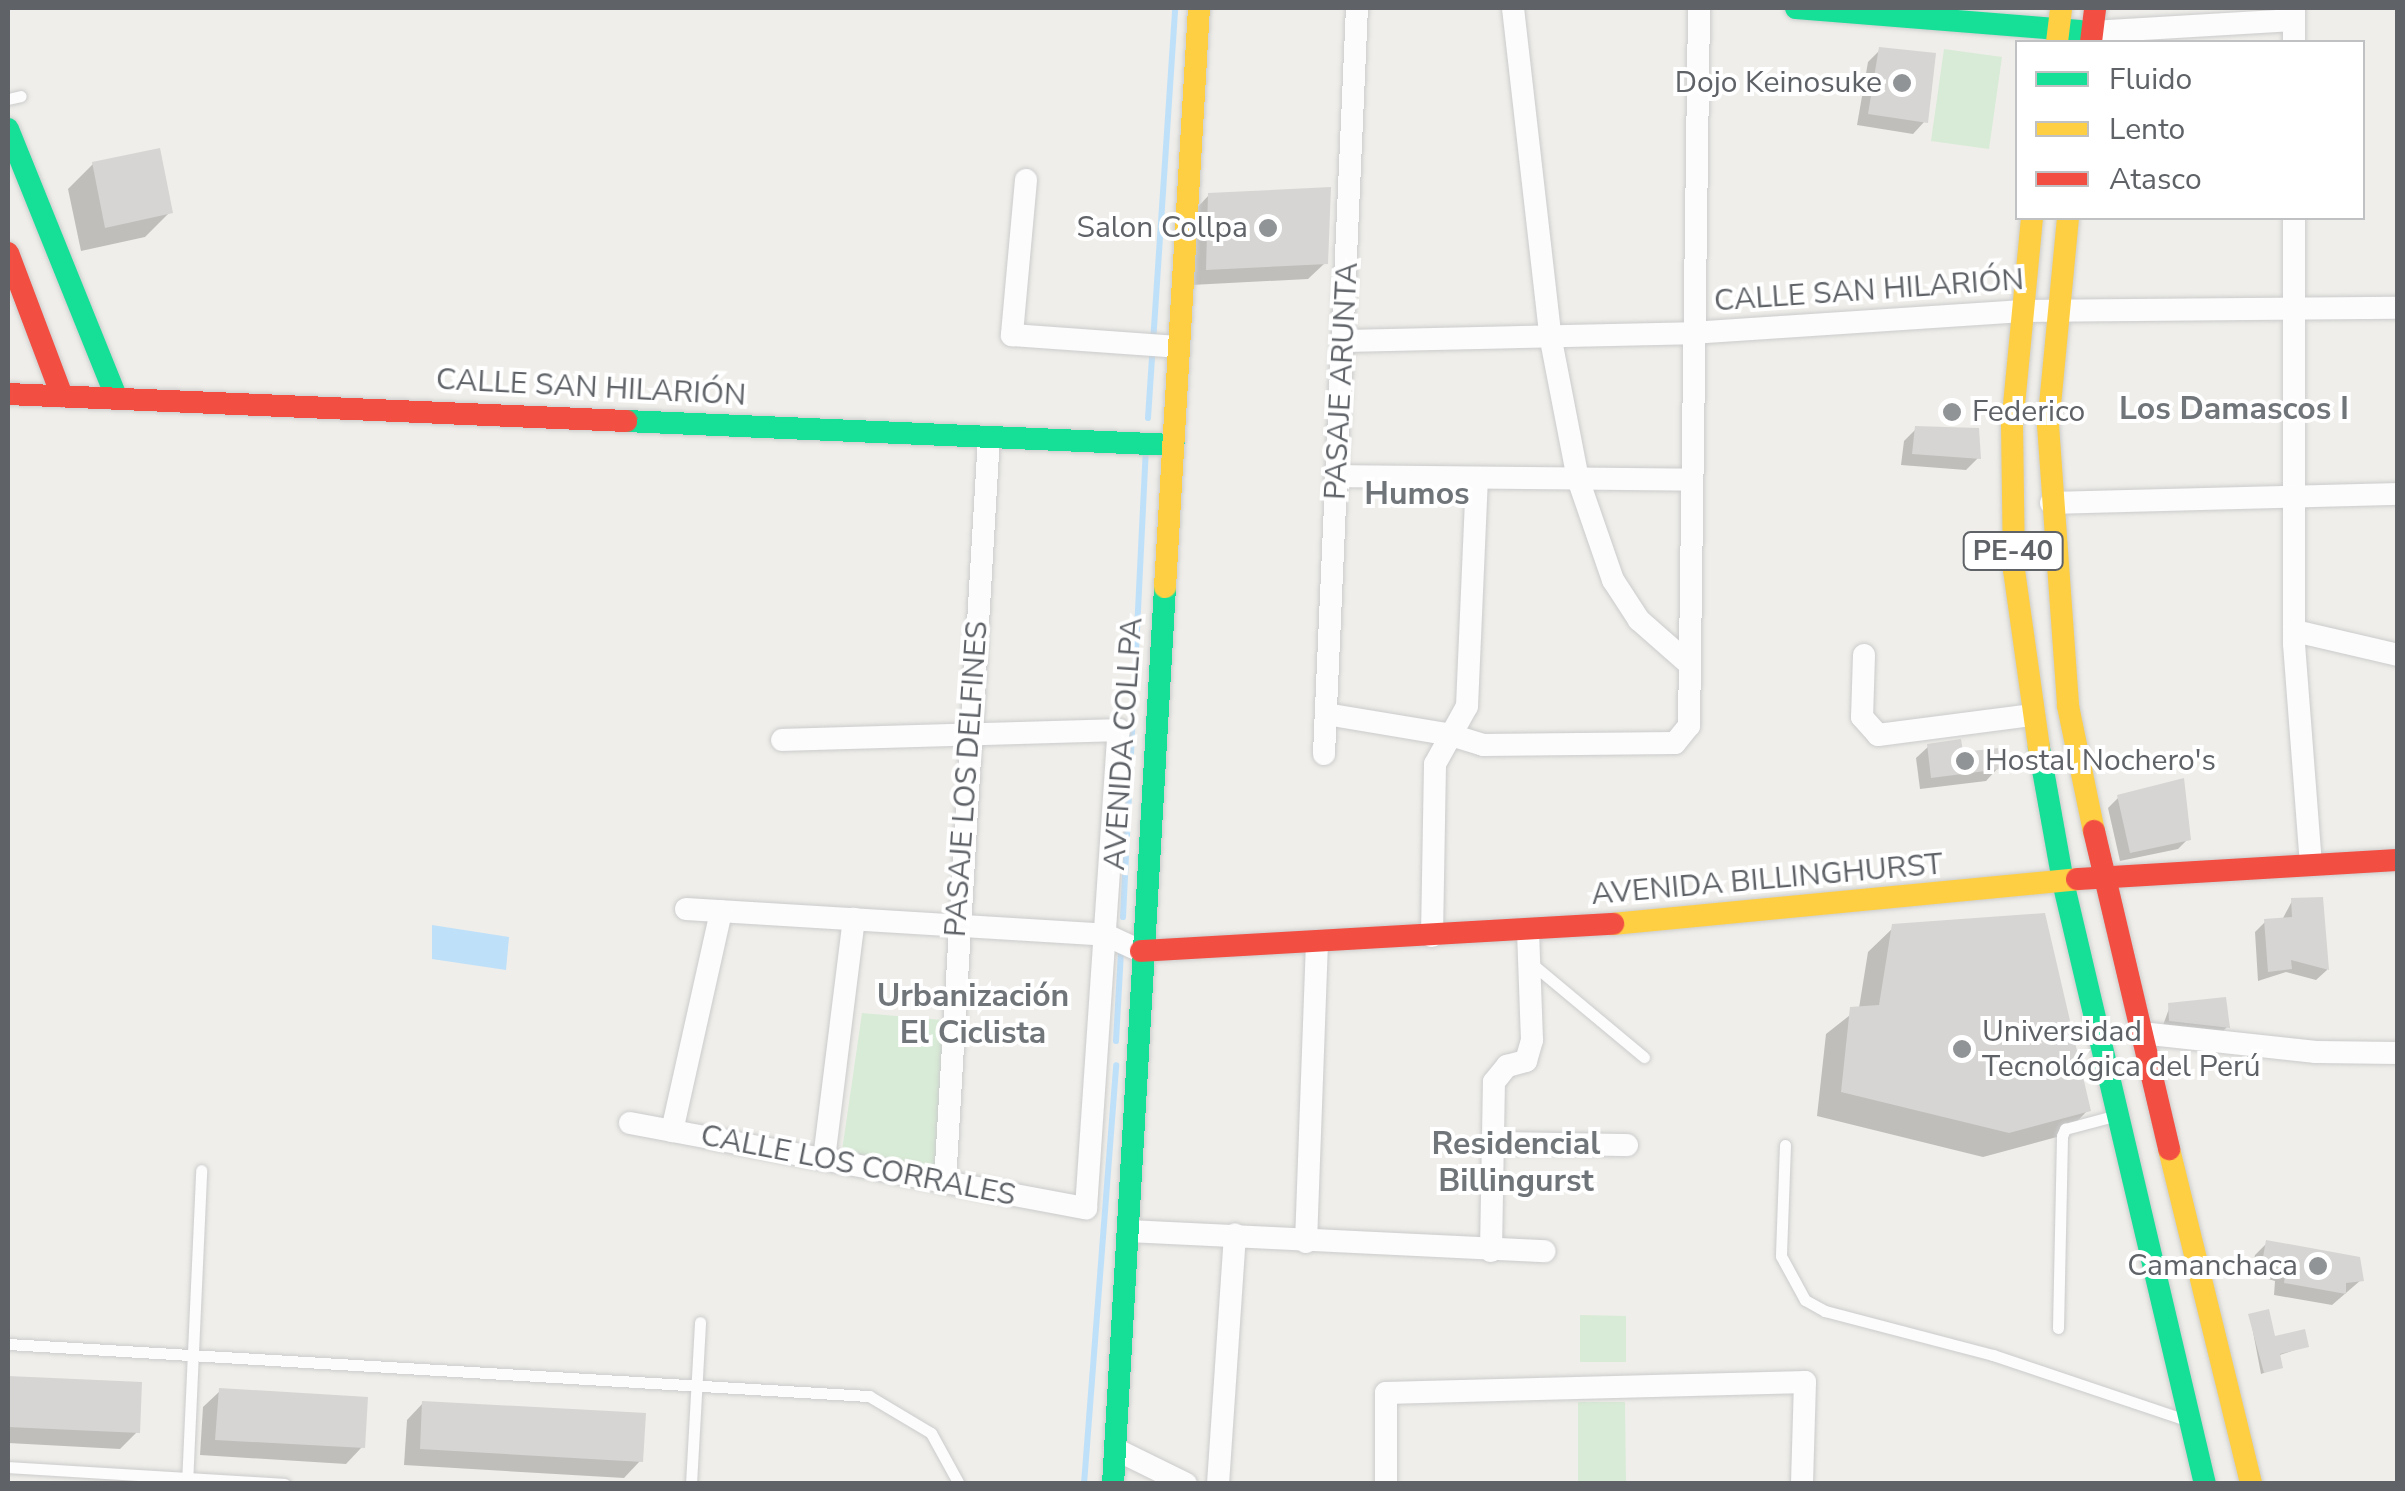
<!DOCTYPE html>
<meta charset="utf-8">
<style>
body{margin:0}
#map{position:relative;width:2405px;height:1491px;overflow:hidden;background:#efeeea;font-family:"Nunito Sans",sans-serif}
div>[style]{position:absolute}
.green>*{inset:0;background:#d8ebd6}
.water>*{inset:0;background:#bfe0f9}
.shadow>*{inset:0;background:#0003}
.stream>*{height:6px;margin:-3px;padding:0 3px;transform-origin:3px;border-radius:3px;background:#bfe0f9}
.building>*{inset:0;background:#d6d5d3}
.roads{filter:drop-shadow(0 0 2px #cbcccc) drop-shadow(0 0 2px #cbcccc)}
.lane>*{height:11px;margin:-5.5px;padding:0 5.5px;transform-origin:5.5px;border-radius:5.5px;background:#fdfcfc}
.street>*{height:22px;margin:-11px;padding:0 11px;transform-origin:11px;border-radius:11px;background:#fdfcfc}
.fast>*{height:22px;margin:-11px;padding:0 11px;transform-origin:11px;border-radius:11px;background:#16e098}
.slow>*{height:22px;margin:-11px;padding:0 11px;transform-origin:11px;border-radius:11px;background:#ffcf43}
.jam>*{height:22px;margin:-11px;padding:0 11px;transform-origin:11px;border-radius:11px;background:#f24e42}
.dots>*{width:28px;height:28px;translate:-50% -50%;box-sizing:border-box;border:5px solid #fff;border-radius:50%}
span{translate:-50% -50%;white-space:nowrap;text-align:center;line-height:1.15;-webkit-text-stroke:8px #fff;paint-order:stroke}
.shield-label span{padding:2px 8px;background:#fff;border:2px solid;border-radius:8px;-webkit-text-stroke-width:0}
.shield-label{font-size:28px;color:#5f6368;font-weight:700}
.poi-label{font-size:30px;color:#5f6368}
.right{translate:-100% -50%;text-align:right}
.left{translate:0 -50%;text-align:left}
.street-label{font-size:30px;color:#5f6368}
.neighbourhood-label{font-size:32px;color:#70757a;font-weight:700}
.frame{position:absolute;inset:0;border:10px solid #5f6368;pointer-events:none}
.legend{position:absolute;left:2015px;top:40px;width:350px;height:180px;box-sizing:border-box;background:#fff;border:2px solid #bfc1c3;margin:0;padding:12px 18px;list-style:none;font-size:30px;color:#5f6368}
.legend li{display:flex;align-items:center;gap:20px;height:50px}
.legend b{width:50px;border:2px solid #bfc1c3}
</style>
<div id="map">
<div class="green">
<i style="clip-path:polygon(1944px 49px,2002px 57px,1989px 149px,1931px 141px)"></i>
<i style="clip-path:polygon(862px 1013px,954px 1021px,943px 1179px,841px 1158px)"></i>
<i style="clip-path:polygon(1580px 1315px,1626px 1316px,1626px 1362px,1580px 1362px)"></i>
<i style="clip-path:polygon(1578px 1402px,1625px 1402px,1626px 1483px,1578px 1483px)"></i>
</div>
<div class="water">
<i style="clip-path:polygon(432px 925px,509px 937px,506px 970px,432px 959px)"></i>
</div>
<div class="shadow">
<i style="clip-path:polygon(1880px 50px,1925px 121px,1913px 134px,1857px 125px,1868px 62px)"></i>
<i style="clip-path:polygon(93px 164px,170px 212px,145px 237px,81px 251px,68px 189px)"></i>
<i style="clip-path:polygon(1209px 195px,1325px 263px,1308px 279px,1191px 285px,1193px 212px)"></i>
<i style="clip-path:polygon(1916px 429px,1978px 458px,1966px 470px,1901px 465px,1904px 441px)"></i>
<i style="clip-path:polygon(1929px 746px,1961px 755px,1998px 768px,1986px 781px,1920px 789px,1916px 758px)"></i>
<i style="clip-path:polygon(2182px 781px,2188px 839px,2178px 849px,2120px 861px,2108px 808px,2118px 798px)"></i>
<i style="clip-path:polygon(2321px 899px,2327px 970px,2316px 980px,2286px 972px,2258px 981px,2255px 932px,2265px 922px,2282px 920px,2292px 901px)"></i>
<i style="clip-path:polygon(2398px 922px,2398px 975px,2395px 925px)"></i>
<i style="clip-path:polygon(1894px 927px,2088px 1110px,2064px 1135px,1983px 1157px,1817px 1116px,1826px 1034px,1859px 1008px,1868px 952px)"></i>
<i style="clip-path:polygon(2170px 1006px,2227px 1027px,2220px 1034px,2162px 1028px)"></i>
<i style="clip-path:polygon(2267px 1243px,2361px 1280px,2332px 1305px,2274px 1295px,2275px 1281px,2251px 1274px,2255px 1255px)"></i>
<i style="clip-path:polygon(2250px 1316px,2273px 1339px,2306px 1346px,2277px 1356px,2280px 1367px,2261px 1374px)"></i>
<i style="clip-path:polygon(8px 1378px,140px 1384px,137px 1432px,120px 1449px,8px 1443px)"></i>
<i style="clip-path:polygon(220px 1391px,362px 1447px,346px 1464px,200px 1455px,203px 1407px)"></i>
<i style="clip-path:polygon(423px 1403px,640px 1461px,624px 1478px,404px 1465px,407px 1420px)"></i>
</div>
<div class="stream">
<i style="left:1148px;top:418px;width:411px;rotate:-86.2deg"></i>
<i style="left:1123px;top:917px;width:464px;rotate:-87.2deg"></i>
<i style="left:1116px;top:1041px;width:89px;rotate:-86.8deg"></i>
<i style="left:1084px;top:1484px;width:420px;rotate:-85.6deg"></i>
</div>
<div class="building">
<i style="clip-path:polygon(1879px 47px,1936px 53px,1928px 123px,1868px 114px)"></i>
<i style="clip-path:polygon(160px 148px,173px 213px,105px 228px,92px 162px)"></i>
<i style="clip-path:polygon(1331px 187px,1328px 264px,1206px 270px,1208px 193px)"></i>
<i style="clip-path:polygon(1915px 426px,1979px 428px,1981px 459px,1912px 454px)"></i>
<i style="clip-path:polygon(1961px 739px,1963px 752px,1998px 748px,2001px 769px,1931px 778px,1927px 744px)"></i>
<i style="clip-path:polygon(2184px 778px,2191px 840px,2130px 853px,2117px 795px)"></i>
<i style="clip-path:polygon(2323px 897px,2329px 970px,2291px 960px,2292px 969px,2268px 972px,2264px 919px,2292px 917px,2291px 898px)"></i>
<i style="clip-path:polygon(2045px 913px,2091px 1111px,2009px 1133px,1841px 1092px,1850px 1007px,1879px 1005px,1892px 924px)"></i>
<i style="clip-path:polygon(2226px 997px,2230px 1028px,2169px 1021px,2168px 1003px)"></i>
<i style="clip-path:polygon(2266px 1240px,2360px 1257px,2364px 1281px,2346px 1283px,2346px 1294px,2284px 1283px,2286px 1269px,2262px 1263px)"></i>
<i style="clip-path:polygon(2269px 1309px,2275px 1336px,2305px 1329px,2309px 1347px,2280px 1354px,2283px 1368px,2264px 1373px,2248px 1314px)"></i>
<i style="clip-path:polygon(8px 1376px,142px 1382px,140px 1433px,8px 1427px)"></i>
<i style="clip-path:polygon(219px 1388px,368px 1397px,365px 1448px,215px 1440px)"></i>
<i style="clip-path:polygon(422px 1401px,646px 1413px,643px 1462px,420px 1449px)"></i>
</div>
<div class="roads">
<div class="lane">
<i style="left:8px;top:99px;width:13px;rotate:-13deg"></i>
<i style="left:1531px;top:963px;width:147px;rotate:39.8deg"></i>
<i style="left:1785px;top:1145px;width:111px;rotate:92.1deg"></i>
<i style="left:1781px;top:1256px;width:50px;rotate:61.4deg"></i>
<i style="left:1805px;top:1300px;width:23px;rotate:29deg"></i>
<i style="left:1825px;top:1311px;width:174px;rotate:14.7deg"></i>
<i style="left:1993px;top:1355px;width:197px;rotate:18.6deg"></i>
<i style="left:2058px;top:1328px;width:192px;rotate:-88.8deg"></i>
<i style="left:2062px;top:1136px;width:8px;rotate:-67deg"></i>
<i style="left:2065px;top:1129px;width:47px;rotate:-14.9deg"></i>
<i style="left:8px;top:1344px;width:863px;rotate:3.46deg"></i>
<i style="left:869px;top:1396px;width:72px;rotate:30.8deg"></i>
<i style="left:931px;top:1433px;width:58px;rotate:61.2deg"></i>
<i style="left:8px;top:1467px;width:277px;rotate:3.5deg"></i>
<i style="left:187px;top:1484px;width:314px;rotate:-87.4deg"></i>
<i style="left:691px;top:1484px;width:162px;rotate:-86.8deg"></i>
</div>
<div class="street">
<i style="left:1513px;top:8px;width:329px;rotate:83.5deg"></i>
<i style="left:1550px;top:335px;width:147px;rotate:79deg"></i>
<i style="left:1578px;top:479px;width:107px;rotate:70.9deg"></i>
<i style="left:1613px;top:580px;width:48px;rotate:57deg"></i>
<i style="left:1639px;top:620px;width:67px;rotate:41.3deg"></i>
<i style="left:2092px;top:32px;width:202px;rotate:-3.4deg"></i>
<i style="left:2294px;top:42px;width:34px;rotate:-90deg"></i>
<i style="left:1026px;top:180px;width:156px;rotate:95.2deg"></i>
<i style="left:1012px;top:335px;width:166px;rotate:4.1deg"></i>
<i style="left:2294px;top:218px;width:426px;rotate:90deg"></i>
<i style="left:2294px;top:644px;width:221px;rotate:85.6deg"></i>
<i style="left:1345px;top:341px;width:346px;rotate:-1.3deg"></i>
<i style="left:1691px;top:333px;width:329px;rotate:-3.8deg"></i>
<i style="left:2019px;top:311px;width:379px;rotate:-0.5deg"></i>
<i style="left:1337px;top:476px;width:353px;rotate:0.6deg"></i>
<i style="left:2051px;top:503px;width:347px;rotate:-1.5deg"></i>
<i style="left:2295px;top:631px;width:106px;rotate:13.1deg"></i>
<i style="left:1864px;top:655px;width:62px;rotate:91.8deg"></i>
<i style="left:1862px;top:717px;width:24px;rotate:48deg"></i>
<i style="left:1878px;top:735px;width:154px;rotate:-7.4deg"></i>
<i style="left:1326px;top:714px;width:127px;rotate:9.5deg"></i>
<i style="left:1451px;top:735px;width:33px;rotate:-61deg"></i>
<i style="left:1467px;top:706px;width:228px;rotate:-87.5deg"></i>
<i style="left:1324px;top:754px;width:747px;rotate:-87.47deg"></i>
<i style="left:686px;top:909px;width:421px;rotate:3.5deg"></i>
<i style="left:1106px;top:935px;width:38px;rotate:25deg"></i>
<i style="left:1432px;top:936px;width:172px;rotate:-89deg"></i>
<i style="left:1435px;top:764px;width:33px;rotate:-61deg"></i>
<i style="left:1451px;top:735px;width:34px;rotate:17deg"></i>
<i style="left:1483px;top:745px;width:192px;rotate:-0.6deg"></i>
<i style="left:1675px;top:743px;width:22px;rotate:-51deg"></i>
<i style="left:1689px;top:726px;width:718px;rotate:-89.2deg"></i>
<i style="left:2141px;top:1033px;width:176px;rotate:6.2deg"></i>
<i style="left:2316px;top:1052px;width:82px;rotate:0.7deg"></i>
<i style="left:630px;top:1123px;width:464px;rotate:10.6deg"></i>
<i style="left:1086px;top:1208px;width:479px;rotate:-86.1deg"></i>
<i style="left:1119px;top:730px;width:337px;rotate:178.3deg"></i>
<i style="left:672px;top:1131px;width:225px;rotate:-77.4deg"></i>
<i style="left:1493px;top:1143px;width:134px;rotate:0.9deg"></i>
<i style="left:824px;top:1159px;width:242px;rotate:-82.9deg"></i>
<i style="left:945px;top:1182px;width:746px;rotate:-86.62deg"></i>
<i style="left:1129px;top:1231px;width:416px;rotate:2.8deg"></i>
<i style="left:1306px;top:1242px;width:299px;rotate:-87.9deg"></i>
<i style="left:1491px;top:1251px;width:169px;rotate:-89deg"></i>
<i style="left:1494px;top:1082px;width:21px;rotate:-51deg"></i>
<i style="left:1507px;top:1066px;width:20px;rotate:-15deg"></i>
<i style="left:1526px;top:1061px;width:22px;rotate:-74deg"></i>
<i style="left:1532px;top:1040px;width:110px;rotate:-92.1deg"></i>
<i style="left:1115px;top:1449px;width:79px;rotate:26.2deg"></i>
<i style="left:1218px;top:1484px;width:250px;rotate:-86.1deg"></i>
<i style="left:1386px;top:1484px;width:91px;rotate:-90deg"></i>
<i style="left:1386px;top:1393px;width:419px;rotate:-1.5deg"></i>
<i style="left:1805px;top:1382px;width:102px;rotate:91.7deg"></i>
</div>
<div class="fast">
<i style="left:1796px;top:8px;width:285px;rotate:4.6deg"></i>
<i style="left:8px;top:129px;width:288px;rotate:68deg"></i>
<i style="left:626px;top:421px;width:548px;rotate:2.51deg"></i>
<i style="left:2039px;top:748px;width:136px;rotate:79.8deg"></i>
<i style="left:2063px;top:882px;width:619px;rotate:76.73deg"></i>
<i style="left:1113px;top:1484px;width:899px;rotate:-86.68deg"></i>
</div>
<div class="slow">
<i style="left:2057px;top:42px;width:34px;rotate:-83deg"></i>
<i style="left:2032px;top:218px;width:207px;rotate:95.5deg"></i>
<i style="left:2012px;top:424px;width:146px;rotate:89.2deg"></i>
<i style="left:2014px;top:570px;width:180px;rotate:82deg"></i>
<i style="left:2068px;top:218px;width:208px;rotate:95.5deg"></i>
<i style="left:2048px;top:425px;width:282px;rotate:85.9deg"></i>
<i style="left:2068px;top:706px;width:128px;rotate:78.3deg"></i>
<i style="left:1165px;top:587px;width:580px;rotate:-86.64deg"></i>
<i style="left:1613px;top:924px;width:466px;rotate:-5.5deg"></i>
<i style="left:2169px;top:1149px;width:345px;rotate:76.2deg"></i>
</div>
<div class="jam">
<i style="left:2091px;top:42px;width:34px;rotate:-83deg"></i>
<i style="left:8px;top:253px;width:153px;rotate:69.3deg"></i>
<i style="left:8px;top:394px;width:619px;rotate:2.5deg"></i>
<i style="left:2094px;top:831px;width:327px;rotate:76.7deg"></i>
<i style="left:2077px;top:879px;width:322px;rotate:-3.4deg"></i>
<i style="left:1141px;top:951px;width:473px;rotate:-3.3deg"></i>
</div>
</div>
<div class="dots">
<i style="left:1902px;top:83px;background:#919496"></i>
<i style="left:1268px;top:228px;background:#919496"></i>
<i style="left:1952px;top:412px;background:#919496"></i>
<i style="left:1965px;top:761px;background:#919496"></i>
<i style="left:1962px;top:1049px;background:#919496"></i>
<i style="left:2318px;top:1266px;background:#919496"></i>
</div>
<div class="shield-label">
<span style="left:2013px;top:551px">PE-40</span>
</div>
<div class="poi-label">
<span class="right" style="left:1882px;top:83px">Dojo Keinosuke</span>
<span class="right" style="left:1248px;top:228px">Salon Collpa</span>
<span class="left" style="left:1972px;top:412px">Federico</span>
<span class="left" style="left:1985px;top:761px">Hostal Nochero's</span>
<span class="left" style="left:1982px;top:1049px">Universidad<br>Tecnológica del Perú</span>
<span class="right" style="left:2298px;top:1266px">Camanchaca</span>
</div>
<div class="street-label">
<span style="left:1869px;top:291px;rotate:-4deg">CALLE SAN HILARIÓN</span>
<span style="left:1342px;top:381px;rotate:-87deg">PASAJE ARUNTA</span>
<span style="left:591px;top:388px;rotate:3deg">CALLE SAN HILARIÓN</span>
<span style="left:1124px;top:744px;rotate:-86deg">AVENIDA COLLPA</span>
<span style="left:967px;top:779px;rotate:-86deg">PASAJE LOS DELFINES</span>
<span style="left:1767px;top:880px;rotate:-5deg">AVENIDA BILLINGHURST</span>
<span style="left:858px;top:1166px;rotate:11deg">CALLE LOS CORRALES</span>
</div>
<div class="neighbourhood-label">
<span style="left:2234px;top:409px">Los Damascos I</span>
<span style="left:1417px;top:494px">Humos</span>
<span style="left:973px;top:1015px">Urbanización<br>El Ciclista</span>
<span style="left:1516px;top:1163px">Residencial<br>Billingurst</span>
</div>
<div class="frame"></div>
<ul class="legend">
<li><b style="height:12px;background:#16e098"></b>Fluido</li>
<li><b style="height:12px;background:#ffcf43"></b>Lento</li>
<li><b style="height:12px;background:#f24e42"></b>Atasco</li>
</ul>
</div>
